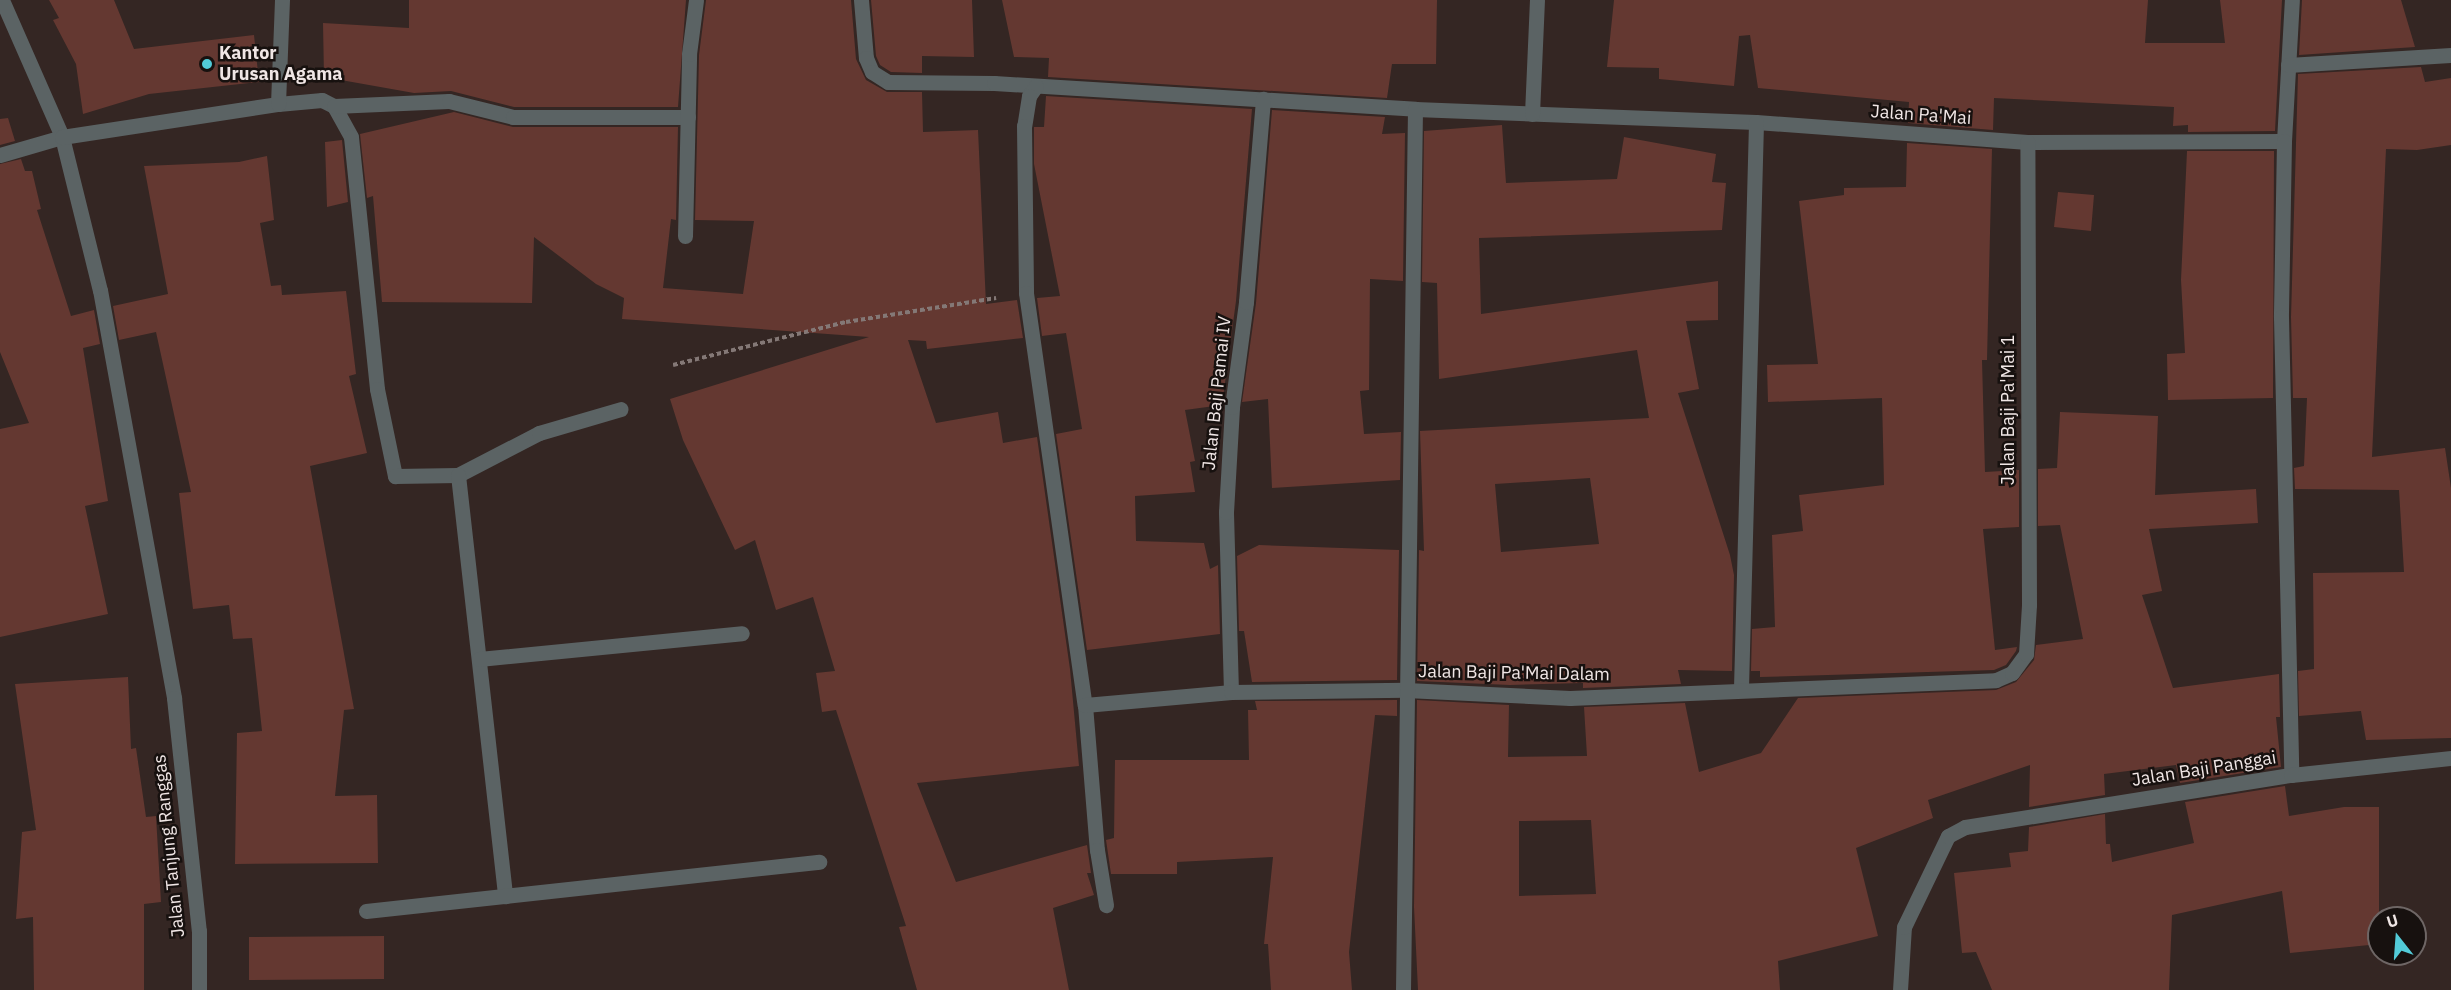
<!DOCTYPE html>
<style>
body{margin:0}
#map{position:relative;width:2451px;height:990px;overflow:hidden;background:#342623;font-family:"IBM Plex Sans",sans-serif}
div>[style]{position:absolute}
.building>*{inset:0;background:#643831}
.path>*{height:4px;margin-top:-2px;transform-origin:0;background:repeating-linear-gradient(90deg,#847876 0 4.5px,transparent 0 7.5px)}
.minor>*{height:15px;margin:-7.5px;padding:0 7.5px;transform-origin:7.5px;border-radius:7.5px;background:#5b6364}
.dots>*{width:16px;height:16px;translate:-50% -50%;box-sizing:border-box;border:3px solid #17110f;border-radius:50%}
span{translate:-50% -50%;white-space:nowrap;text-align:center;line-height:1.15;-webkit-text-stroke:5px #17110f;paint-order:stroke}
.poi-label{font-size:18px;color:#f0e6e5;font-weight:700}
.left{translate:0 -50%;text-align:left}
.street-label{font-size:18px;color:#f0e6e5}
.north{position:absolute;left:2367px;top:906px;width:60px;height:60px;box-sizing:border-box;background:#17110f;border:2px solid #6e6665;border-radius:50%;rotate:343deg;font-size:16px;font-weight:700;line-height:24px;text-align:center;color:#f0e6e5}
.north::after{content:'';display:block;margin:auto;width:21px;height:27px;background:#52cbd8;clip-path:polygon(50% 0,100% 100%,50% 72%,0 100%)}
</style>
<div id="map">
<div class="building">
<i style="clip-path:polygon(49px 0,114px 0,134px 49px,254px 35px,259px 82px,149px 94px,83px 114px,76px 64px,53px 20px,59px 18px)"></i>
<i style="clip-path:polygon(409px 0,686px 0,678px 107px,514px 107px,451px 91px,414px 93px,324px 77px,323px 23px,409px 28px)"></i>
<i style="clip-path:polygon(706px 0,851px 0,856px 59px,866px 80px,887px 92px,922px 92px,923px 132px,978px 130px,986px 304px,1017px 300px,1023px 338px,927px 349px,926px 341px,908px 340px,936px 423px,998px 412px,1003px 443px,1037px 437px,1070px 669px,1079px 766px,917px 783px,956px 882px,1087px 845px,1091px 873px,1087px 873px,1094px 895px,1053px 908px,1069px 990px,917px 990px,899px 927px,906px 926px,836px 710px,822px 712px,816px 673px,835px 671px,813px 597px,776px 610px,755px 540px,735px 550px,683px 440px,670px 399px,869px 337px,622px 319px,624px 298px,596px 284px,534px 237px,532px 303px,382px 302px,373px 196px,367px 198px,360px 134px,454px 112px,513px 127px,678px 127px,676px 220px,671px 219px,663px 288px,743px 294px,754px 221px,695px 220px,699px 55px)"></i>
<i style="clip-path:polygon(871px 0,972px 0,974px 57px,922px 56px,922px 73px,891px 72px,880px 65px,876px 56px)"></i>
<i style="clip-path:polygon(1002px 0,1437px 0,1436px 64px,1392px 64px,1387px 98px,1048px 77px,1049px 58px,1014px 57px)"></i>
<i style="clip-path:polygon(1614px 0,2148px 0,2145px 43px,2225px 43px,2220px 0,2282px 0,2275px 131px,2188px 132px,2188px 125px,2173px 126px,2174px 107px,1994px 98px,1993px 130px,1908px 123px,1909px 102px,1758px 88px,1750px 35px,1739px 36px,1734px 86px,1659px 79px,1659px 68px,1607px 67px)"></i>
<i style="clip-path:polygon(2302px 0,2401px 0,2415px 47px,2299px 55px)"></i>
<i style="clip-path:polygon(2421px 67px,2425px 82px,2451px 78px,2451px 145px,2417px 150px,2386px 149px,2372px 457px,2445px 448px,2451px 488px,2451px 738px,2366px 740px,2361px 711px,2299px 716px,2298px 671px,2314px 669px,2313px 573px,2404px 572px,2399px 490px,2295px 489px,2294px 468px,2304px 466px,2307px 398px,2293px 398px,2291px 317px,2298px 74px)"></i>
<i style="clip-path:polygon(1046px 96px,1252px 109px,1236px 301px,1222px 405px,1185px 410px,1195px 461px,1190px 462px,1195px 492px,1135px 496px,1136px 541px,1204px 543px,1210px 569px,1218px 565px,1220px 634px,1087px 650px,1056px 434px,1082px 429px,1066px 333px,1042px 336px,1037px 298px,1060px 296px,1034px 164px,1034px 127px,1044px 127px)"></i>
<i style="clip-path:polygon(1272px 110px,1385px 117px,1382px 134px,1405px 133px,1403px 281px,1370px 279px,1369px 390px,1360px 391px,1364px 434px,1401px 432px,1400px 480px,1272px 488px,1268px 399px,1242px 402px,1256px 303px)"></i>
<i style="clip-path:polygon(8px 118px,15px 141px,0 145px,0 119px)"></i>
<i style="clip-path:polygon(evenodd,1502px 125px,1506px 183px,1617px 179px,1624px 137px,1716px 154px,1712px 182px,1726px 183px,1722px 230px,1479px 238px,1481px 314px,1718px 281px,1718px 320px,1686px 321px,1699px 389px,1678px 393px,1730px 555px,1734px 575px,1732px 671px,1678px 670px,1681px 684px,1583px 688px,1583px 683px,1510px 685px,1417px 681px,1419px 550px,1424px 551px,1420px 431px,1649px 418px,1637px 350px,1439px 379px,1437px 283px,1422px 282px,1424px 131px,1502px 125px,1590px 478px,1599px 544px,1501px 552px,1495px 484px,1590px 478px)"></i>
<i style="clip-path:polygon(342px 140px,348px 202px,327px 207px,325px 142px)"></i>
<i style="clip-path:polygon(1907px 143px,1992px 149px,1987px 360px,1982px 360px,1985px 472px,2019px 470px,2019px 527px,1983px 529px,1995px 650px,2017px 647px,2016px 651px,2006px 665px,1994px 670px,1760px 677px,1760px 671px,1751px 671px,1752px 629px,1775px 627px,1772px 535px,1803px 531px,1799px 495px,1884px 485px,1882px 398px,1768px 402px,1767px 365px,1818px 364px,1799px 201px,1844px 195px,1844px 188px,1906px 187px)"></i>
<i style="clip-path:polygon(2187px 151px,2274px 151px,2273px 398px,2168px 400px,2167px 354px,2185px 353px,2181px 280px)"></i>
<i style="clip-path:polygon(267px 156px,274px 220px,260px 223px,271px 286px,281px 285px,282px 295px,346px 291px,356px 374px,349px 376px,367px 453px,310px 466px,354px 709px,344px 710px,335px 796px,377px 795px,378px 863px,235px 864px,237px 733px,262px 731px,252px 638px,233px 639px,229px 605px,193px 609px,179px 493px,191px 492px,156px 332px,119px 340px,113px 306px,168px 294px,144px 166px,239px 162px)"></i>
<i style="clip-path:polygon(21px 159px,25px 171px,32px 171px,41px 209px,37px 210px,71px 316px,94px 310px,100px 344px,83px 348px,108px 501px,85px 506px,108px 614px,0 637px,0 429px,29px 423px,0 352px,0 164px)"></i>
<i style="clip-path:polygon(2058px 192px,2094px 195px,2091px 231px,2054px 227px)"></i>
<i style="clip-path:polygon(evenodd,2060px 412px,2158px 416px,2155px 495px,2256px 489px,2258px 523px,2149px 529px,2162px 591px,2142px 595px,2173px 688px,2279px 674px,2280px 717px,2276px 717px,2281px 767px,2180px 783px,2176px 765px,2104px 774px,2105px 795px,2029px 807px,2030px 765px,1928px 800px,1933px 818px,1856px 848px,1878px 936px,1778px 961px,1780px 990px,1418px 990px,1414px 907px,1417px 700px,1509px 705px,1508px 757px,1587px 756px,1584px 707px,1685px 703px,1699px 772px,1761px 753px,1798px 698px,1996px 690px,2016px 682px,2034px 660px,2036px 645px,2083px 639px,2060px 525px,2038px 526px,2038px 469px,2057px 468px,2060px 412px,1591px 820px,1596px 894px,1519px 896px,1519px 821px,1591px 820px)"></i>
<i style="clip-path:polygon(1259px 545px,1399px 550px,1397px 680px,1252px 682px,1244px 631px,1239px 631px,1237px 556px)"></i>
<i style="clip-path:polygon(128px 677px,131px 749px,136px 748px,146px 817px,156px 816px,161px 902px,144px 904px,144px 990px,34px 990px,33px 917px,16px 919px,22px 832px,36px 830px,15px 684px)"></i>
<i style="clip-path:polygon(1397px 700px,1397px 716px,1375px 715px,1349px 952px,1352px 990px,1271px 990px,1268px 944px,1264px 944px,1273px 857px,1177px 862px,1177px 874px,1111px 874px,1106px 840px,1114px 838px,1115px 760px,1249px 760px,1248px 710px,1257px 710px,1255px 701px)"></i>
<i style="clip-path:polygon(2285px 786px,2289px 816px,2344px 807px,2379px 807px,2379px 944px,2290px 953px,2282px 891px,2172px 915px,2169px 990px,1992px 990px,1976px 952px,1962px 953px,1954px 873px,2011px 867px,2009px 853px,2028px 851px,2029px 827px,2105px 814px,2106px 844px,2110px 844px,2112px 862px,2194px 843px,2185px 802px)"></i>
<i style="clip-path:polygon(384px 936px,384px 979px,249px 980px,249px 937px)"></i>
</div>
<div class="path">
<i style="left:673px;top:365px;width:178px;rotate:-14deg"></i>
<i style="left:846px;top:322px;width:152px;rotate:-9.1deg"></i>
</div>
<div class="minor">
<i style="left:2px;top:0;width:150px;rotate:66.3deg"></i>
<i style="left:62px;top:137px;width:158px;rotate:76.1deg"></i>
<i style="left:100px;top:290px;width:415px;rotate:79.7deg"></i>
<i style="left:174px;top:698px;width:234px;rotate:83.9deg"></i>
<i style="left:199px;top:931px;width:59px;rotate:90deg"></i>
<i style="left:861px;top:0;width:58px;rotate:85.1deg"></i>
<i style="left:866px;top:58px;width:15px;rotate:67deg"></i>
<i style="left:872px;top:72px;width:19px;rotate:32deg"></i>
<i style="left:888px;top:82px;width:106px;rotate:0.5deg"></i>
<i style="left:994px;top:83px;width:422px;rotate:3.5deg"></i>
<i style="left:1415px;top:109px;width:341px;rotate:2.2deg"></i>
<i style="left:1756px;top:122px;width:272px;rotate:4.2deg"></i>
<i style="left:2027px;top:142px;width:257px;rotate:-0.2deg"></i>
<i style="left:2284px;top:141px;width:141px;rotate:-86.8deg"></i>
<i style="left:2288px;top:65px;width:163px;rotate:-3.5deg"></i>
<i style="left:1036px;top:86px;width:12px;rotate:125deg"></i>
<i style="left:1029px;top:96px;width:30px;rotate:99deg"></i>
<i style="left:1024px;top:126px;width:167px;rotate:89.3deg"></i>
<i style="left:1026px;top:293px;width:416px;rotate:81.9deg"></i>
<i style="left:1085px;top:705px;width:145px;rotate:85.3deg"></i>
<i style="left:1097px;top:850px;width:56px;rotate:80.7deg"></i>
<i style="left:278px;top:104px;width:44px;rotate:-5.2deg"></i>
<i style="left:322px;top:100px;width:13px;rotate:27deg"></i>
<i style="left:334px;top:106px;width:35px;rotate:61deg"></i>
<i style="left:351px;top:137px;width:253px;rotate:84.1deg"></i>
<i style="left:377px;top:389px;width:89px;rotate:78.3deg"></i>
<i style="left:395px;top:476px;width:63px;rotate:-0.9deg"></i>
<i style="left:458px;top:475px;width:91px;rotate:-27.4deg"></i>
<i style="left:539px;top:433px;width:85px;rotate:-16.3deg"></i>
<i style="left:334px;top:106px;width:115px;rotate:-2.5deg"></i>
<i style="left:449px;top:101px;width:66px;rotate:14deg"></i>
<i style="left:513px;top:117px;width:175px"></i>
<i style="left:1532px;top:114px;width:114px;rotate:-87.5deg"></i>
<i style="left:2284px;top:141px;width:176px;rotate:91deg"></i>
<i style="left:2281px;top:317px;width:458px;rotate:88.7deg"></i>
<i style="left:0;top:155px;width:65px;rotate:-16.2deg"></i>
<i style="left:62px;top:137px;width:219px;rotate:-8.7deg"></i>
<i style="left:278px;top:104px;width:104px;rotate:-87.8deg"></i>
<i style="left:685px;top:236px;width:182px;rotate:-88.7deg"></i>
<i style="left:689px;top:54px;width:54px;rotate:-82.6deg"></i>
<i style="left:458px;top:475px;width:424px;rotate:83.6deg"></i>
<i style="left:479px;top:659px;width:264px;rotate:-5.6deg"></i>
<i style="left:1741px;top:688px;width:566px;rotate:-88.48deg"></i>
<i style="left:1231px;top:692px;width:180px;rotate:-91.6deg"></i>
<i style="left:1226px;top:512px;width:105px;rotate:-86.7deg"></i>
<i style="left:1232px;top:407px;width:106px;rotate:-82.4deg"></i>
<i style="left:1246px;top:302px;width:204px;rotate:-85.2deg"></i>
<i style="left:1085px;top:705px;width:147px;rotate:-5.1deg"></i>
<i style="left:1231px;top:692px;width:175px;rotate:-0.7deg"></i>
<i style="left:1406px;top:690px;width:164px;rotate:2.8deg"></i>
<i style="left:1570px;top:698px;width:426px;rotate:-2.4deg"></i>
<i style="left:1996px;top:680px;width:17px;rotate:-24deg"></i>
<i style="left:2012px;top:673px;width:24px;rotate:-54deg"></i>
<i style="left:2026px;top:654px;width:49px;rotate:-86.5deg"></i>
<i style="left:2029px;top:605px;width:463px;rotate:-90.2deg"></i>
<i style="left:366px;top:911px;width:456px;rotate:-6.2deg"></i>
<i style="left:1403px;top:990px;width:881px;rotate:-89.22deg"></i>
<i style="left:1900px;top:990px;width:63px;rotate:-86.4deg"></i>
<i style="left:1904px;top:927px;width:101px;rotate:-64.2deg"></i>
<i style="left:1948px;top:836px;width:19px;rotate:-28deg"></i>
<i style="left:1965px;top:827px;width:330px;rotate:-9.1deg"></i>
<i style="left:2291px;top:775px;width:161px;rotate:-6.1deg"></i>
</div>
<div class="dots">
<i style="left:207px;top:64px;background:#52cbd8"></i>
</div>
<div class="poi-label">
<span class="left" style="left:219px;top:64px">Kantor<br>Urusan Agama</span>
</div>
<div class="street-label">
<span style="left:1921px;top:115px;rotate:4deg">Jalan Pa'Mai</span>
<span style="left:1217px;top:393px;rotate:-84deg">Jalan Baji Pamai IV</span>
<span style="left:2008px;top:410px;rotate:-90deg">Jalan Baji Pa'Mai 1</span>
<span style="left:1514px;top:673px;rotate:1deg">Jalan Baji Pa'Mai Dalam</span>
<span style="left:2204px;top:769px;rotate:-9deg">Jalan Baji Panggai</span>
<span style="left:169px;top:846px;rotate:-96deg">Jalan Tanjung Ranggas</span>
</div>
<div class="north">U</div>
</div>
